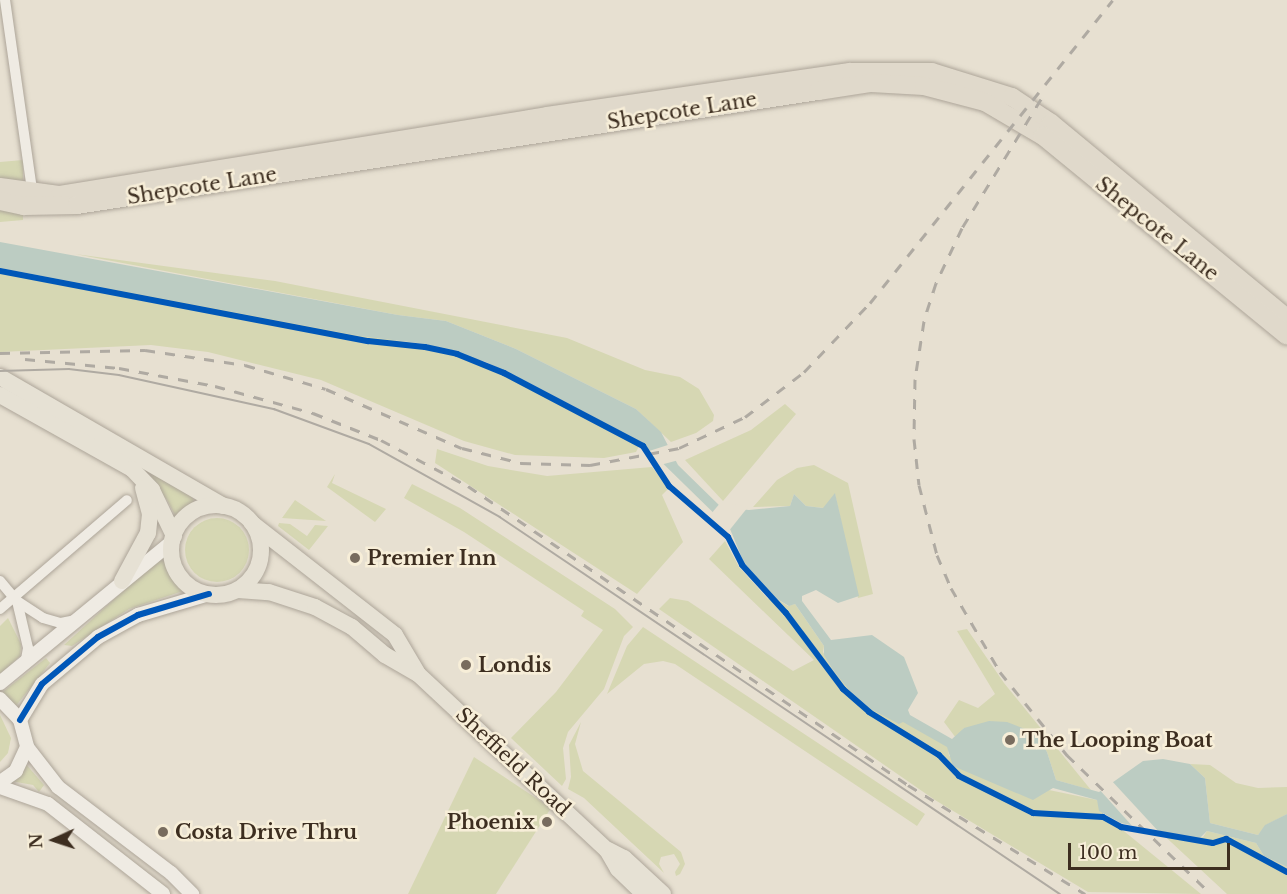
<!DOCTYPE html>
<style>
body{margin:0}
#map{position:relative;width:1287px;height:894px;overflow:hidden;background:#e7e0d1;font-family:"Libre Baskerville",serif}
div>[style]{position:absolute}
.green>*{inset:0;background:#d6d7b3}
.round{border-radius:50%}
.water>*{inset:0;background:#bcccc2}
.pier>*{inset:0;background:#e7e0d1}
.roads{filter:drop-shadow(0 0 2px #ada599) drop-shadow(0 0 2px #ada599)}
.minor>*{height:10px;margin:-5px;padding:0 5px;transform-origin:5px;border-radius:5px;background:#efebe3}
.tertiary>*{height:14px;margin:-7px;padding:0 7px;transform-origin:7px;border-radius:7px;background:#efebe3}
.primary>*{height:16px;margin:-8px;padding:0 8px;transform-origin:8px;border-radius:8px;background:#e6e1d4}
.primary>.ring{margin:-8px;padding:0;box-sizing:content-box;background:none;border:16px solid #e6e1d4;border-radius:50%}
.trunk>*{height:18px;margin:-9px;padding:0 9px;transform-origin:9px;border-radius:9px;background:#e0d9cb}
.tram>*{height:1.5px;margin:-0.75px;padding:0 0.75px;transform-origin:0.75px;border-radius:0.75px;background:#afaaa2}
.rail>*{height:3px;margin-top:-1.5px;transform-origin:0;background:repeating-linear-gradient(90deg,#afaaa2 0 10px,transparent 0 20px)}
.cycleway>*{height:6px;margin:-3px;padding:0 3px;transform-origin:3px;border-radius:3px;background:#0057b8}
.dots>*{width:16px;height:16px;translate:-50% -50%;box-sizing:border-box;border:3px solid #f7eed8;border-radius:50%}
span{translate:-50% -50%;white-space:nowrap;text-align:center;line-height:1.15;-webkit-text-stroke:5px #f7eed8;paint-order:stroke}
.street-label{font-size:20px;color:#3d2e20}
.poi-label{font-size:20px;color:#3d2e20;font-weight:700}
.left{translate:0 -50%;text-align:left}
.right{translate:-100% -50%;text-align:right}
.north{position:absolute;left:24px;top:810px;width:60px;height:60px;-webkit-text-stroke:4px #f7eed8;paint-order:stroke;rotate:267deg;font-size:16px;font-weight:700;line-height:24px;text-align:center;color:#3d2e20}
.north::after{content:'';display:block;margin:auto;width:21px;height:27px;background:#3d2e20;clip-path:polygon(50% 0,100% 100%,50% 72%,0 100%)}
.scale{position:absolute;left:1068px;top:843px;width:162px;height:27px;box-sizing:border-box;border:3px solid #3d2e20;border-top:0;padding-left:8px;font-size:18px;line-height:21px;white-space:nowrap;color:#3d2e20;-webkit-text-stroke:4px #f7eed8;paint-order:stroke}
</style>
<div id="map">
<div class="green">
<i style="clip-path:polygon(23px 160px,23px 220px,0 222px,0 162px)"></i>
<i style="clip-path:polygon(75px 254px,275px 281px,567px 338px,645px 370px,680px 377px,699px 389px,714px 415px,713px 421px,696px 433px,671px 442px,636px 409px,516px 349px,446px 321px,398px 315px)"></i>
<i style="clip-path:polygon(0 268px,450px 350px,531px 384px,641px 442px,636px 452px,604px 458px,515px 455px,464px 441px,321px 380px,208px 352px,151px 345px,0 352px)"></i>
<i style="clip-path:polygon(785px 404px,796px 414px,723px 501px,685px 460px,751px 430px)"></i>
<i style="clip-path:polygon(437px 449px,488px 466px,547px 476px,652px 467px,669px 488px,662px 495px,683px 542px,637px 594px,435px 463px)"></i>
<i style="clip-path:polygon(814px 465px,848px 483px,873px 594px,858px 598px,835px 494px,824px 508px,806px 506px,794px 494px,790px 506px,753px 507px,777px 480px,797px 468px)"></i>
<i style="clip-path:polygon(144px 467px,193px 497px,194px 506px,177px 519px,167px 500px,142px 469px)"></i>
<i style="clip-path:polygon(335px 474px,332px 483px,386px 509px,375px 522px,327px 487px)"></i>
<i style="clip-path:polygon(412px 484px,460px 508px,615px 609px,633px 627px,624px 636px,604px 689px,568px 732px,563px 748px,566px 779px,562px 786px,511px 738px,556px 692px,603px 630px,581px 616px,584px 611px,464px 532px,404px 498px)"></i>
<i style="clip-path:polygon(295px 500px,326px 521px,282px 518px)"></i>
<i class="round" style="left:185px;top:518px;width:64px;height:64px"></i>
<i style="clip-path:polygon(279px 523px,290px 524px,307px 536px,315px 525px,328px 526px,309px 550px,278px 526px)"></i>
<i style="clip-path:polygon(725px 541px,739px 567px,768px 599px,772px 596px,788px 606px,795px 604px,824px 646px,823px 652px,833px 670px,863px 705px,903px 721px,948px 747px,949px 756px,1049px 790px,1097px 800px,1103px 814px,1201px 894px,1088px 892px,935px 800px,659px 609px,670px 598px,688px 601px,793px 671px,814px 660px,709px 559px)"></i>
<i style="clip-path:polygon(158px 559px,168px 562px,186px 590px,129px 609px,72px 646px,64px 645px)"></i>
<i style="clip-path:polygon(8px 618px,21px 644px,20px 656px,0 674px,0 626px)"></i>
<i style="clip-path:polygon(643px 627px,925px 814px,917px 826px,675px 664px,663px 661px,644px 664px,607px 694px,627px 646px)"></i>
<i style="clip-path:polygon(967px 629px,1004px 683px,1091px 790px,1056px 780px,1047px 752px,1035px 733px,964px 728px,956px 738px,944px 722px,959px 700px,978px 708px,995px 694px,957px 631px)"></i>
<i style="clip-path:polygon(46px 658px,50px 663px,15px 707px,0 694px)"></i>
<i style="clip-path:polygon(0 715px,11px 738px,8px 753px,0 762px)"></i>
<i style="clip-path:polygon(581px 722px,575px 744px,583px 771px,681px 852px,685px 864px,680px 874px,676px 876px,675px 872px,680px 864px,674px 854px,661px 857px,659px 864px,664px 873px,584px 798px,568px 789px,571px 777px,569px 745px)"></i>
<i style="clip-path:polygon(474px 757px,551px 808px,496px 894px,408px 894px)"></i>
<i style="clip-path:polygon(25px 763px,44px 785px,39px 792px,33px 785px,11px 781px)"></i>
<i style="clip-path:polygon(1190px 764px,1210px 765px,1236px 783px,1258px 788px,1287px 787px,1287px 814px,1266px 825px,1258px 835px,1210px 823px,1205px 778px)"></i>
<i style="clip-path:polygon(1157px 829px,1193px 838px,1203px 837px,1207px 831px,1256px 843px,1264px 856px,1287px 867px,1287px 894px,1227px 894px)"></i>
</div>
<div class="water">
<i style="clip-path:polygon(0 242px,398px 315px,446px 321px,516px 349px,636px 409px,661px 432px,678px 465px,721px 507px,749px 510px,790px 506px,794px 494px,806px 506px,823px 508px,835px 493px,859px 596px,838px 603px,816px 590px,802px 596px,802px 601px,831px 640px,872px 635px,904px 657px,918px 693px,908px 710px,910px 715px,952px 739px,964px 728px,989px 721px,1007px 722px,1035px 733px,1047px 752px,1056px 780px,1099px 792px,1143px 761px,1163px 759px,1190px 764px,1205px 778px,1210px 823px,1258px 835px,1265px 825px,1287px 814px,1287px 867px,1264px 856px,1256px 843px,1207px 831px,1199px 839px,1121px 823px,1099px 811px,1097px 800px,1053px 788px,1033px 800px,953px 766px,947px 747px,903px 722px,899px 724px,863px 705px,854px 696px,833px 670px,824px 655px,824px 646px,795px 604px,789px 606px,772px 596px,744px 563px,730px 529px,641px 442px,531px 384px,486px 362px,425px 344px,360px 336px,0 268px)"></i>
</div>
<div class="pier">
<i style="clip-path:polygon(671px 444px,679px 460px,660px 465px,646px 452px)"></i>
<i style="clip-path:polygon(721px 502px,748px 507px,728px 532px,711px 514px)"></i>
<i style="clip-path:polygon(1111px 780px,1159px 832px,1134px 828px,1098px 788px)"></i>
</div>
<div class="roads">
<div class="minor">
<i style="left:5px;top:0;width:198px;rotate:81.9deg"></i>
<i style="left:0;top:581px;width:26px;rotate:50deg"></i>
<i style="left:17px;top:601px;width:31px;rotate:33deg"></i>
<i style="left:43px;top:618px;width:19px;rotate:16deg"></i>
<i style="left:61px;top:623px;width:14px;rotate:-12deg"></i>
<i style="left:17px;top:601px;width:48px;rotate:76.8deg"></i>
<i style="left:28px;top:648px;width:17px;rotate:100deg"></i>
<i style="left:0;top:609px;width:167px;rotate:-40.6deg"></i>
</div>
<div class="tertiary">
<i style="left:0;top:683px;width:224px;rotate:-39.4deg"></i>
<i style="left:0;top:699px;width:29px;rotate:46deg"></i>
<i style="left:20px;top:720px;width:28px;rotate:75deg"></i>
<i style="left:27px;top:747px;width:26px;rotate:115deg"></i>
<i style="left:16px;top:771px;width:19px;rotate:145deg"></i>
<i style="left:20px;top:720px;width:42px;rotate:-58.6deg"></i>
<i style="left:42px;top:684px;width:73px;rotate:-40deg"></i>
<i style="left:98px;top:637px;width:46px;rotate:-28.8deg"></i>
<i style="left:138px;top:615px;width:74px;rotate:-16.5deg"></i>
<i style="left:27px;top:747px;width:51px;rotate:52.2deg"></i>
<i style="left:58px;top:787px;width:142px;rotate:37.3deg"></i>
<i style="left:171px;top:873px;width:30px;rotate:45deg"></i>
<i style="left:0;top:787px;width:51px;rotate:19.5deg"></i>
<i style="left:48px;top:804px;width:146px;rotate:38deg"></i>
</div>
<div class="primary">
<i style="left:0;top:377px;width:258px;rotate:30deg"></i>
<i style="left:0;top:395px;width:151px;rotate:29.3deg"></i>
<i style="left:132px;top:469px;width:29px;rotate:46deg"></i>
<i style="left:152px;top:490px;width:51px;rotate:64.4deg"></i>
<i class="ring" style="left:171px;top:505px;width:74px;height:74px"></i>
<i style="left:253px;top:524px;width:180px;rotate:38deg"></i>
<i style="left:395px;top:635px;width:43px;rotate:59.3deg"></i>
<i style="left:122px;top:581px;width:55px;rotate:-61.6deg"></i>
<i style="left:148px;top:533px;width:19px;rotate:-84deg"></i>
<i style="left:150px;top:514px;width:27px;rotate:-105deg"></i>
<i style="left:238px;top:590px;width:31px;rotate:4deg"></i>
<i style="left:269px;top:592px;width:48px;rotate:18.1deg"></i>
<i style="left:315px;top:607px;width:42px;rotate:28.4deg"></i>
<i style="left:352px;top:627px;width:43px;rotate:40.3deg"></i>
<i style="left:385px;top:655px;width:38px;rotate:30deg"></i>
<i style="left:418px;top:674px;width:258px;rotate:43deg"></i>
<i style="left:607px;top:850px;width:22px;rotate:60deg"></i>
<i style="left:618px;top:869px;width:36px;rotate:44deg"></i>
<i style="left:608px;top:850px;width:18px;rotate:27deg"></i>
<i style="left:624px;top:858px;width:53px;rotate:42.7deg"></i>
</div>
<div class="trunk">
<i style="left:0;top:187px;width:61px;rotate:7.6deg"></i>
<i style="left:60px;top:195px;width:493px;rotate:-9.2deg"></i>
<i style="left:547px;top:116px;width:306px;rotate:-8.3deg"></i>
<i style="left:850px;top:72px;width:82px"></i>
<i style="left:932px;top:72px;width:84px;rotate:17.4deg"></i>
<i style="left:1012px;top:97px;width:47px;rotate:33.7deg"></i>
<i style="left:1051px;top:123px;width:306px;rotate:39.6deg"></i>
<i style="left:0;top:201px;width:25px;rotate:12deg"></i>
<i style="left:24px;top:206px;width:53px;rotate:-1.1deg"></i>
<i style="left:77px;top:205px;width:750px;rotate:-8.75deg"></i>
<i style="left:818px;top:91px;width:54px;rotate:-8.6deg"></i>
<i style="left:871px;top:83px;width:53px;rotate:3.2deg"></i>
<i style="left:924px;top:86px;width:63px;rotate:14.7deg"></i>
<i style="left:985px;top:102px;width:67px;rotate:30.4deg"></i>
<i style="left:1043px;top:136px;width:315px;rotate:39.3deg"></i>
</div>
</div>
<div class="tram">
<i style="left:0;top:371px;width:69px;rotate:-1.7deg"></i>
<i style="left:69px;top:369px;width:50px;rotate:6.8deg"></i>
<i style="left:119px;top:375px;width:159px;rotate:12.4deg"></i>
<i style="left:274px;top:409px;width:101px;rotate:20.2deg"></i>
<i style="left:369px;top:444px;width:150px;rotate:29.1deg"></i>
<i style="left:500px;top:517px;width:675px;rotate:33.95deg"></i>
</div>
<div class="rail">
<i style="left:1041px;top:99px;width:151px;rotate:121.5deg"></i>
<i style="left:962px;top:228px;width:61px;rotate:115.3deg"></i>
<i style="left:936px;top:283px;width:40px;rotate:108deg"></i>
<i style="left:924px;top:321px;width:59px;rotate:98.8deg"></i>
<i style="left:915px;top:379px;width:60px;rotate:91deg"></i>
<i style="left:914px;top:439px;width:46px;rotate:83.8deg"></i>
<i style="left:919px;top:485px;width:72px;rotate:75.6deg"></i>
<i style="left:937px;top:555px;width:36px;rotate:67deg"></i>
<i style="left:951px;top:588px;width:97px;rotate:59.7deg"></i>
<i style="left:1000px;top:672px;width:107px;rotate:51.1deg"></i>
<i style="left:1067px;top:755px;width:200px;rotate:44deg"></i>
<i style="left:0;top:353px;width:145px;rotate:-1.2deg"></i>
<i style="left:145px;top:350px;width:101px;rotate:8.5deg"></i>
<i style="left:245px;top:365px;width:84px;rotate:16.5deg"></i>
<i style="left:326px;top:389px;width:148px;rotate:23.5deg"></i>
<i style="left:462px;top:448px;width:61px;rotate:14.3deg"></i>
<i style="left:521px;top:463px;width:69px;rotate:1.7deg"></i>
<i style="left:590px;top:465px;width:91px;rotate:-10.8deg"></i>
<i style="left:679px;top:448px;width:73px;rotate:-25.2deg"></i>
<i style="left:745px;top:417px;width:74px;rotate:-37.3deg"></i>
<i style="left:804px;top:372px;width:95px;rotate:-46.3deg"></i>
<i style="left:870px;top:303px;width:388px;rotate:-51.3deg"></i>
<i style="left:25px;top:359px;width:94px;rotate:5.5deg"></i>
<i style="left:119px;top:368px;width:98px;rotate:10.6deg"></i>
<i style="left:215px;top:386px;width:102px;rotate:15.4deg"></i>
<i style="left:313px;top:413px;width:73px;rotate:21.7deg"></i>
<i style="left:381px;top:440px;width:98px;rotate:27.9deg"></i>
<i style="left:468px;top:486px;width:532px;rotate:34.2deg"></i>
<i style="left:908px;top:785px;width:208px;rotate:31.6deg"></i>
</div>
<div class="cycleway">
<i style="left:0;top:271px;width:375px;rotate:10.8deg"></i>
<i style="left:368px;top:341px;width:57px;rotate:6deg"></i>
<i style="left:425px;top:347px;width:33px;rotate:12deg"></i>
<i style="left:457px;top:354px;width:51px;rotate:22deg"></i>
<i style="left:504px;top:373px;width:157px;rotate:27.7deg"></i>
<i style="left:643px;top:446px;width:48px;rotate:57deg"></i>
<i style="left:669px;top:486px;width:78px;rotate:40.8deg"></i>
<i style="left:728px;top:537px;width:31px;rotate:63deg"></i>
<i style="left:742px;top:565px;width:65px;rotate:47.5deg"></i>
<i style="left:786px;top:613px;width:95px;rotate:53.1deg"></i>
<i style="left:843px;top:689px;width:35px;rotate:41deg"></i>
<i style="left:869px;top:712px;width:82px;rotate:31.6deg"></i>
<i style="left:939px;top:755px;width:29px;rotate:46deg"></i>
<i style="left:959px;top:776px;width:83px;rotate:26.6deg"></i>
<i style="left:1033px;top:813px;width:70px;rotate:3.3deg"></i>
<i style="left:1103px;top:817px;width:21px;rotate:29deg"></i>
<i style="left:1121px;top:827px;width:93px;rotate:9.9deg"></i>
<i style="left:1213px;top:843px;width:14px;rotate:-17deg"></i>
<i style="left:1226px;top:839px;width:69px;rotate:28.4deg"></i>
<i style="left:20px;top:720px;width:42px;rotate:-58.6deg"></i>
<i style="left:42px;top:684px;width:73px;rotate:-40deg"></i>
<i style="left:98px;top:637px;width:46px;rotate:-28.8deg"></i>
<i style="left:138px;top:615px;width:74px;rotate:-16.5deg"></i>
</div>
<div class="dots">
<i style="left:355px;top:558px;background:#786c5e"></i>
<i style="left:466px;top:665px;background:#786c5e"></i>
<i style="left:1010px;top:740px;background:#786c5e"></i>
<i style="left:547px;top:822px;background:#786c5e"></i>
<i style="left:163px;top:832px;background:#786c5e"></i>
</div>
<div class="street-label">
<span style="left:682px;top:111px;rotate:-9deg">Shepcote Lane</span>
<span style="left:202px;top:186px;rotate:-9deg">Shepcote Lane</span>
<span style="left:1157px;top:229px;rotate:39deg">Shepcote Lane</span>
<span style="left:513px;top:762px;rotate:43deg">Sheffield Road</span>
</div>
<div class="poi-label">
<span class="left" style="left:367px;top:558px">Premier Inn</span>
<span class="left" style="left:478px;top:665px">Londis</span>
<span class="left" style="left:1022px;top:740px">The Looping Boat</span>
<span class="right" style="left:535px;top:822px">Phoenix</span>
<span class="left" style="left:175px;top:832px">Costa Drive Thru</span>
</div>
<div class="north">N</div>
<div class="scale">100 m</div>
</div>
